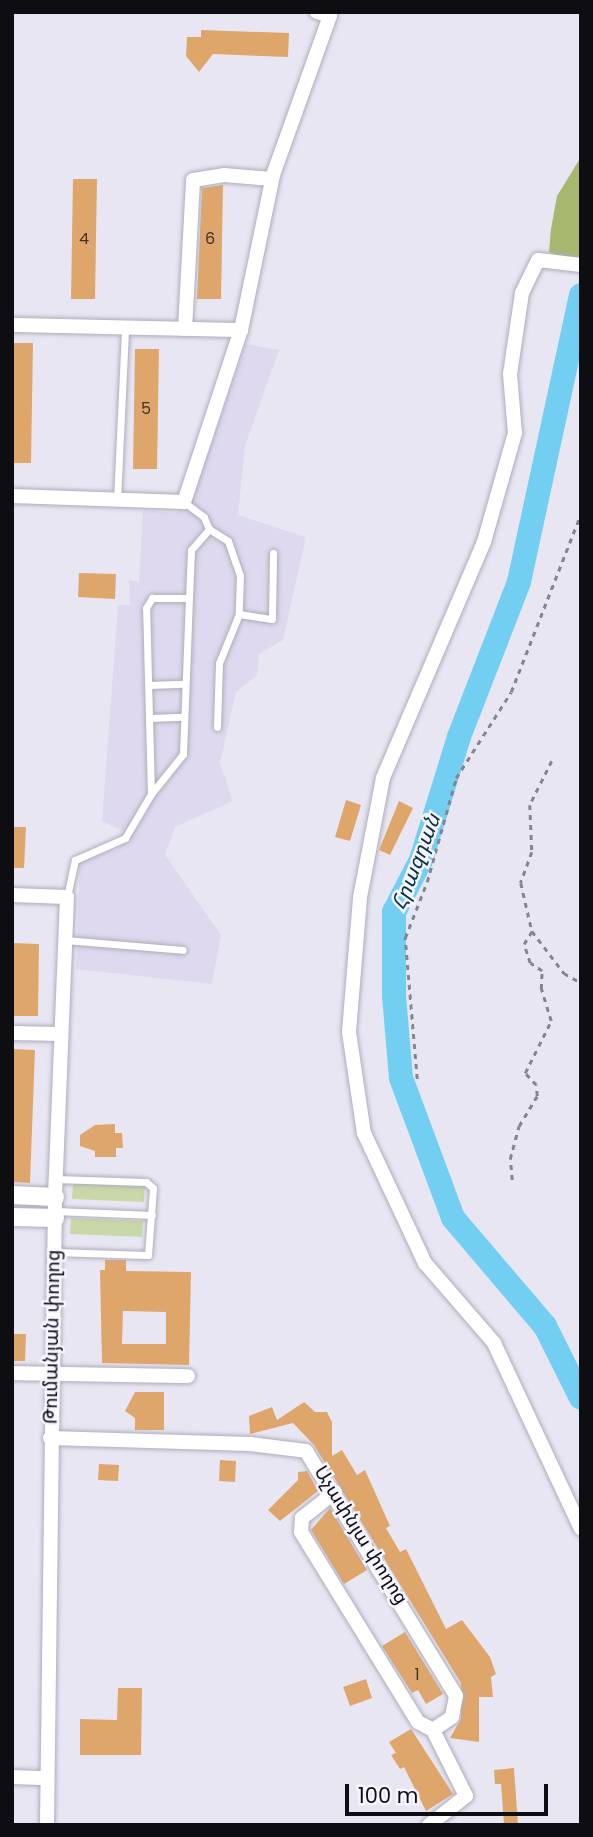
<!DOCTYPE html>
<meta charset="utf-8">
<style>
body{margin:0}
#map{position:relative;width:593px;height:1837px;overflow:hidden;background:#e9e6f4;font-family:Poppins,"Noto Sans Armenian",sans-serif}
div>[style]{position:absolute}
.built>*{inset:0;background:#ded9ee}
.green>*{inset:0;background:#cad7a8}
.forest>*{inset:0;background:#a6b86e}
.river>*{height:24px;margin:-12px;padding:0 12px;transform-origin:12px;border-radius:12px;background:#73cff1}
.building>*{inset:0;background:#dfa66c}
.path>*{height:2.5px;margin-top:-1.25px;transform-origin:0;background:repeating-linear-gradient(90deg,#86848e 0 5px,transparent 0 10px)}
.roads{filter:drop-shadow(0 0 2px #afacb9) drop-shadow(0 0 2px #afacb9)}
.service>*{height:7px;margin:-3.5px;padding:0 3.5px;transform-origin:3.5px;border-radius:3.5px;background:#fff}
.minor>*{height:14px;margin:-7px;padding:0 7px;transform-origin:7px;border-radius:7px;background:#fff}
.tertiary>*{height:18px;margin:-9px;padding:0 9px;transform-origin:9px;border-radius:9px;background:#fff}
span{translate:-50% -50%;white-space:nowrap;text-align:center;line-height:1.15;-webkit-text-stroke:5px #f6f4ff;paint-order:stroke}
.number-label{font-size:16px;color:#423328}
.number-label span{-webkit-text-stroke-width:0}
.street-label{font-size:19px;color:#0e0d11}
.water-label{font-size:21px;color:#04313f;font-style:italic}
.frame{position:absolute;inset:0;border:14px solid #0e0d11;pointer-events:none}
.scale{position:absolute;left:345px;top:1784px;width:203px;height:32px;box-sizing:border-box;border:4px solid #0e0d11;border-top:0;padding-left:9px;font-size:21px;line-height:24px;white-space:nowrap;color:#0e0d11;-webkit-text-stroke:5px #f6f4ff;paint-order:stroke}
</style>
<div id="map">
<div class="built">
<i style="clip-path:polygon(246px 344px,279px 350px,245px 446px,238px 515px,306px 537px,283px 640px,259px 654px,257px 675px,236px 692px,220px 763px,233px 801px,175px 827px,165px 855px,221px 935px,212px 984px,76px 969px,80px 860px,117px 850px,131px 835px,102px 821px,118px 605px,130px 605px,129px 580px,139px 582px,143px 510px,176px 513px,194px 494px)"></i>
</div>
<div class="green">
<i style="clip-path:polygon(73px 1183px,145px 1186px,144px 1202px,72px 1199px)"></i>
<i style="clip-path:polygon(71px 1218px,143px 1221px,142px 1237px,70px 1234px)"></i>
</div>
<div class="forest">
<i style="clip-path:polygon(581px 157px,581px 257px,562px 257px,549px 252px,551px 229px,557px 196px)"></i>
</div>
<div class="river">
<i style="left:581px;top:295px;width:294px;rotate:102.2deg"></i>
<i style="left:519px;top:582px;width:166px;rotate:111.2deg"></i>
<i style="left:459px;top:737px;width:129px;rotate:107.2deg"></i>
<i style="left:421px;top:860px;width:59px;rotate:117.4deg"></i>
<i style="left:394px;top:912px;width:84px;rotate:90deg"></i>
<i style="left:394px;top:996px;width:82px;rotate:85.1deg"></i>
<i style="left:401px;top:1078px;width:149px;rotate:69.6deg"></i>
<i style="left:453px;top:1218px;width:142px;rotate:49.6deg"></i>
<i style="left:545px;top:1326px;width:80px;rotate:63.4deg"></i>
</div>
<div class="building">
<i style="clip-path:polygon(201px 30px,289px 33px,288px 57px,213px 54px,199px 72px,186px 56px,187px 37px,201px 37px)"></i>
<i style="clip-path:polygon(73px 179px,97px 179px,95px 299px,71px 299px)"></i>
<i style="clip-path:polygon(223px 185px,221px 299px,197px 299px,202px 188px)"></i>
<i style="clip-path:polygon(12px 343px,33px 343px,31px 463px,12px 463px)"></i>
<i style="clip-path:polygon(135px 349px,159px 349px,157px 469px,133px 469px)"></i>
<i style="clip-path:polygon(79px 573px,116px 574px,115px 599px,78px 597px)"></i>
<i style="clip-path:polygon(346px 800px,361px 805px,350px 841px,335px 837px)"></i>
<i style="clip-path:polygon(399px 801px,413px 808px,390px 855px,379px 850px)"></i>
<i style="clip-path:polygon(12px 827px,26px 827px,24px 868px,12px 868px)"></i>
<i style="clip-path:polygon(12px 943px,39px 944px,38px 1016px,12px 1016px)"></i>
<i style="clip-path:polygon(12px 1049px,35px 1050px,30px 1183px,12px 1182px)"></i>
<i style="clip-path:polygon(115px 1124px,115px 1133px,122px 1133px,123px 1148px,116px 1148px,116px 1157px,95px 1157px,95px 1151px,80px 1146px,80px 1135px,95px 1125px)"></i>
<i style="clip-path:polygon(evenodd,105px 1260px,126px 1260px,126px 1271px,191px 1272px,189px 1365px,102px 1363px,100px 1270px,105px 1270px,105px 1260px,123px 1311px,166px 1312px,166px 1344px,122px 1344px,123px 1311px)"></i>
<i style="clip-path:polygon(12px 1334px,26px 1334px,25px 1361px,12px 1361px)"></i>
<i style="clip-path:polygon(135px 1392px,164px 1392px,164px 1430px,135px 1430px,135px 1418px,125px 1411px)"></i>
<i style="clip-path:polygon(304px 1402px,315px 1412px,327px 1412px,332px 1422px,332px 1456px,342px 1450px,357px 1475px,365px 1470px,390px 1526px,386px 1528px,400px 1552px,406px 1549px,446px 1629px,462px 1620px,490px 1657px,496px 1674px,491px 1677px,493px 1697px,479px 1697px,479px 1742px,450px 1738px,461px 1719px,461px 1683px,314px 1445px,293px 1423px,250px 1434px,249px 1416px,272px 1407px,277px 1420px)"></i>
<i style="clip-path:polygon(220px 1460px,236px 1461px,235px 1482px,219px 1481px)"></i>
<i style="clip-path:polygon(99px 1464px,119px 1465px,118px 1481px,98px 1480px)"></i>
<i style="clip-path:polygon(307px 1471px,318px 1491px,280px 1521px,268px 1510px,298px 1480px,298px 1472px)"></i>
<i style="clip-path:polygon(330px 1508px,367px 1570px,344px 1584px,311px 1530px)"></i>
<i style="clip-path:polygon(405px 1632px,443px 1694px,426px 1704px,418px 1690px,412px 1693px,382px 1646px)"></i>
<i style="clip-path:polygon(366px 1679px,372px 1698px,350px 1706px,343px 1687px)"></i>
<i style="clip-path:polygon(118px 1688px,142px 1688px,141px 1755px,80px 1755px,80px 1719px,117px 1720px)"></i>
<i style="clip-path:polygon(411px 1729px,453px 1794px,426px 1811px,404px 1767px,400px 1769px,391px 1755px,396px 1753px,389px 1742px)"></i>
<i style="clip-path:polygon(514px 1768px,518px 1825px,504px 1825px,501px 1784px,495px 1784px,494px 1770px)"></i>
</div>
<div class="path">
<i style="left:552px;top:761px;width:49px;rotate:116.6deg"></i>
<i style="left:530px;top:805px;width:47px;rotate:87.6deg"></i>
<i style="left:532px;top:852px;width:33px;rotate:110deg"></i>
<i style="left:521px;top:883px;width:49px;rotate:77.1deg"></i>
<i style="left:532px;top:931px;width:53px;rotate:52.7deg"></i>
<i style="left:564px;top:973px;width:20px;rotate:30deg"></i>
<i style="left:417px;top:1079px;width:142px;rotate:-94.9deg"></i>
<i style="left:405px;top:938px;width:60px;rotate:-68.6deg"></i>
<i style="left:427px;top:882px;width:108px;rotate:-74.4deg"></i>
<i style="left:456px;top:778px;width:102px;rotate:-57.4deg"></i>
<i style="left:511px;top:692px;width:192px;rotate:-68.6deg"></i>
<i style="left:512px;top:1180px;width:21px;rotate:-95deg"></i>
<i style="left:510px;top:1159px;width:34px;rotate:-75deg"></i>
<i style="left:519px;top:1126px;width:35px;rotate:-59deg"></i>
<i style="left:537px;top:1096px;width:11px;rotate:-95deg"></i>
<i style="left:536px;top:1085px;width:16px;rotate:-133deg"></i>
<i style="left:525px;top:1073px;width:58px;rotate:-63.4deg"></i>
<i style="left:551px;top:1021px;width:34px;rotate:-107deg"></i>
<i style="left:541px;top:989px;width:18px;rotate:-87deg"></i>
<i style="left:542px;top:971px;width:14px;rotate:-146deg"></i>
<i style="left:530px;top:963px;width:20px;rotate:-108deg"></i>
<i style="left:524px;top:944px;width:15px;rotate:-58deg"></i>
</div>
<div class="roads">
<div class="service">
<i style="left:117px;top:500px;width:172px;rotate:-87.3deg"></i>
<i style="left:209px;top:529px;width:22px;rotate:32deg"></i>
<i style="left:228px;top:541px;width:37px;rotate:71deg"></i>
<i style="left:240px;top:576px;width:38px;rotate:92deg"></i>
<i style="left:239px;top:614px;width:53px;rotate:112.2deg"></i>
<i style="left:219px;top:663px;width:64px;rotate:91.8deg"></i>
<i style="left:239px;top:614px;width:33px;rotate:9deg"></i>
<i style="left:272px;top:619px;width:66px;rotate:-89.1deg"></i>
<i style="left:149px;top:685px;width:35px;rotate:-2deg"></i>
<i style="left:149px;top:718px;width:34px;rotate:-2deg"></i>
<i style="left:151px;top:794px;width:51px;rotate:-51.3deg"></i>
<i style="left:183px;top:754px;width:156px;rotate:-87.8deg"></i>
<i style="left:67px;top:897px;width:38px;rotate:-78deg"></i>
<i style="left:75px;top:860px;width:55px;rotate:-23.7deg"></i>
<i style="left:125px;top:838px;width:51px;rotate:-59.4deg"></i>
<i style="left:151px;top:794px;width:186px;rotate:-91.5deg"></i>
<i style="left:146px;top:608px;width:12px;rotate:-59deg"></i>
<i style="left:152px;top:598px;width:37px"></i>
<i style="left:189px;top:598px;width:48px;rotate:-87.6deg"></i>
<i style="left:191px;top:550px;width:28px;rotate:-49deg"></i>
<i style="left:209px;top:529px;width:13px;rotate:-113deg"></i>
<i style="left:204px;top:517px;width:25px;rotate:-143deg"></i>
<i style="left:65px;top:940px;width:118px;rotate:4.8deg"></i>
<i style="left:55px;top:1211px;width:97px;rotate:2.4deg"></i>
<i style="left:54px;top:1252px;width:94px;rotate:1.8deg"></i>
<i style="left:148px;top:1255px;width:67px;rotate:-85.7deg"></i>
<i style="left:153px;top:1188px;width:9px;rotate:-139deg"></i>
<i style="left:146px;top:1182px;width:90px;rotate:-178.1deg"></i>
</div>
<div class="minor">
<i style="left:581px;top:265px;width:43px;rotate:-173.4deg"></i>
<i style="left:538px;top:260px;width:37px;rotate:116deg"></i>
<i style="left:522px;top:293px;width:82px;rotate:98.4deg"></i>
<i style="left:510px;top:374px;width:59px;rotate:85.2deg"></i>
<i style="left:515px;top:433px;width:113px;rotate:105.9deg"></i>
<i style="left:484px;top:542px;width:257px;rotate:113.2deg"></i>
<i style="left:383px;top:778px;width:122px;rotate:100.9deg"></i>
<i style="left:360px;top:898px;width:134px;rotate:94.7deg"></i>
<i style="left:349px;top:1032px;width:102px;rotate:81.6deg"></i>
<i style="left:364px;top:1133px;width:144px;rotate:64.9deg"></i>
<i style="left:425px;top:1263px;width:106px;rotate:49.2deg"></i>
<i style="left:494px;top:1343px;width:205px;rotate:64.9deg"></i>
<i style="left:12px;top:325px;width:229px;rotate:1.3deg"></i>
<i style="left:185px;top:329px;width:149px;rotate:-86.9deg"></i>
<i style="left:193px;top:180px;width:31px;rotate:-9deg"></i>
<i style="left:224px;top:175px;width:48px;rotate:4.8deg"></i>
<i style="left:12px;top:496px;width:172px;rotate:2deg"></i>
<i style="left:184px;top:502px;width:181px;rotate:-71.7deg"></i>
<i style="left:241px;top:330px;width:158px;rotate:-78.3deg"></i>
<i style="left:273px;top:175px;width:169px;rotate:-70.3deg"></i>
<i style="left:330px;top:16px;width:14px;rotate:-163deg"></i>
<i style="left:12px;top:895px;width:55px;rotate:2.1deg"></i>
<i style="left:67px;top:897px;width:300px;rotate:92.3deg"></i>
<i style="left:55px;top:1197px;width:628px;rotate:90.73deg"></i>
<i style="left:12px;top:1033px;width:49px;rotate:1.2deg"></i>
<i style="left:12px;top:1373px;width:176px;rotate:1deg"></i>
<i style="left:50px;top:1438px;width:200px;rotate:1.7deg"></i>
<i style="left:250px;top:1444px;width:56px;rotate:7.1deg"></i>
<i style="left:306px;top:1451px;width:287px;rotate:58.5deg"></i>
<i style="left:456px;top:1696px;width:21px;rotate:101deg"></i>
<i style="left:452px;top:1717px;width:23px;rotate:146deg"></i>
<i style="left:335px;top:1492px;width:42px;rotate:141.8deg"></i>
<i style="left:302px;top:1518px;width:14px;rotate:94deg"></i>
<i style="left:301px;top:1532px;width:223px;rotate:58.4deg"></i>
<i style="left:418px;top:1722px;width:17px;rotate:28deg"></i>
<i style="left:12px;top:1777px;width:35px;rotate:2deg"></i>
<i style="left:429px;top:1825px;width:47px;rotate:-38.1deg"></i>
<i style="left:466px;top:1796px;width:74px;rotate:-116.6deg"></i>
</div>
<div class="tertiary">
<i style="left:12px;top:1195px;width:43px;rotate:2.7deg"></i>
<i style="left:12px;top:1217px;width:43px;rotate:1.3deg"></i>
</div>
</div>
<div class="number-label">
<span style="left:84px;top:239px">4</span>
<span style="left:210px;top:239px">6</span>
<span style="left:146px;top:409px">5</span>
<span style="left:417px;top:1675px">1</span>
</div>
<div class="street-label">
<span style="left:52px;top:1337px;rotate:-89deg">Թումանյան փողոց</span>
<span style="left:361px;top:1535px;rotate:58deg">Աչափնյա փողոց</span>
</div>
<div class="water-label">
<span style="left:416px;top:862px;rotate:-69deg">Հրազդան</span>
</div>
<div class="frame"></div>
<div class="scale">100 m</div>
</div>
